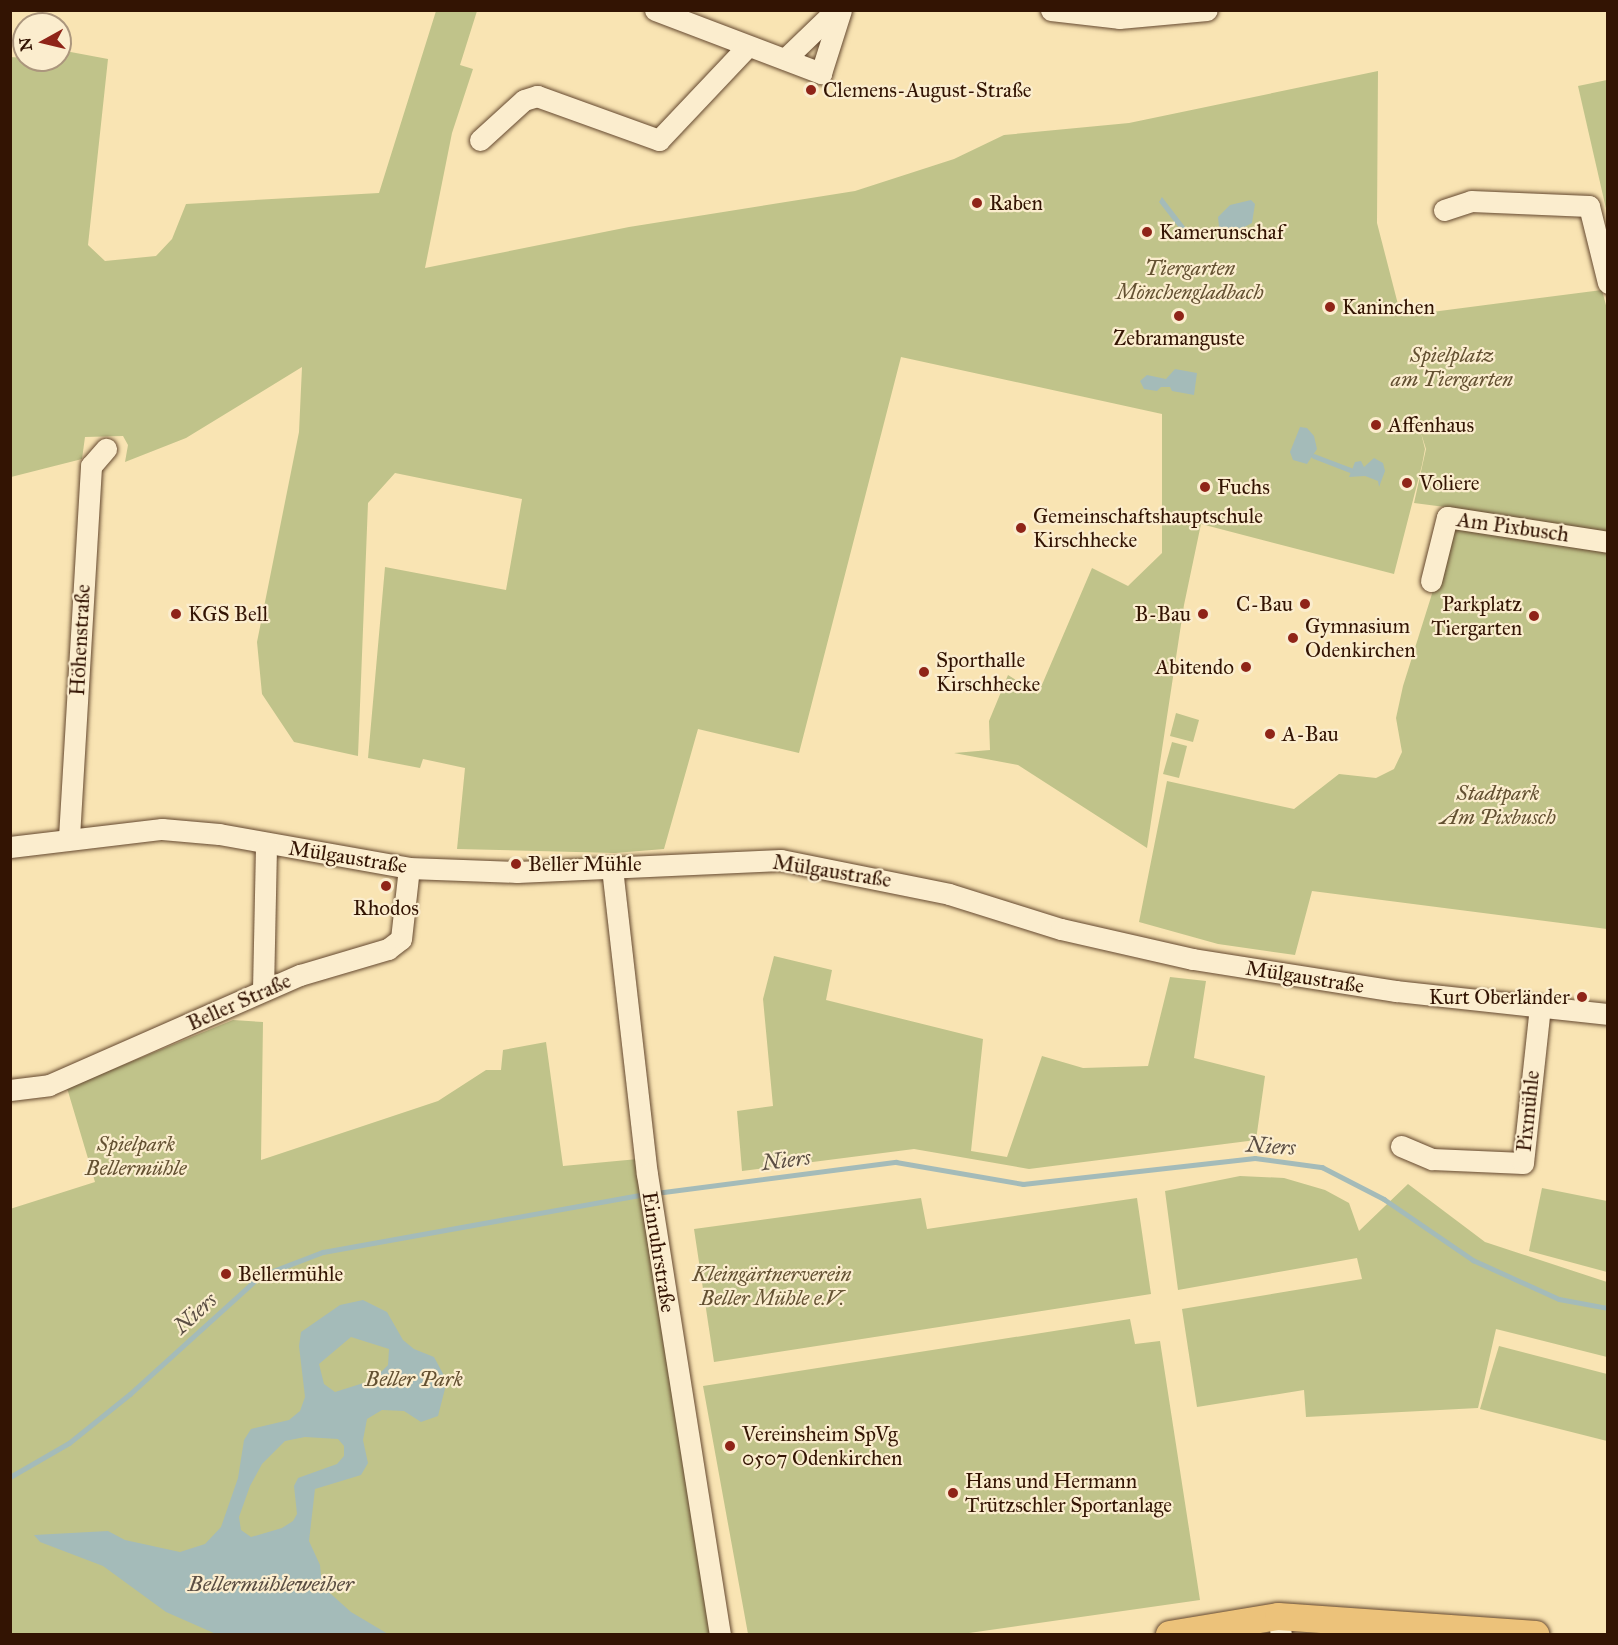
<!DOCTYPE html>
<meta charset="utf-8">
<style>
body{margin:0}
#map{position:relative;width:1618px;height:1645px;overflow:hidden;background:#f9e4b3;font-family:"IM FELL Great Primer",serif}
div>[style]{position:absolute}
.green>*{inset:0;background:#c0c38a}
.water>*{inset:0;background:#a4bbb9}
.stream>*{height:4.5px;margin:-2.25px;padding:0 2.25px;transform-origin:2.25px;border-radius:2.25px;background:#a4bbb9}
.roads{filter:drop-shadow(0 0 2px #64482f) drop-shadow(0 0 2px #64482f)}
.minor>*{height:21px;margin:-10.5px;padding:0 10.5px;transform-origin:10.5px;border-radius:10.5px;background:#fbedce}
.major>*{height:27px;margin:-13.5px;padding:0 13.5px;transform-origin:13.5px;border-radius:13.5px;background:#ecc27a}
.dots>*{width:16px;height:16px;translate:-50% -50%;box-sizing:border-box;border:3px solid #fbedce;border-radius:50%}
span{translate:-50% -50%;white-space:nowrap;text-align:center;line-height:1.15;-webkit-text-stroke:4.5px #fbedce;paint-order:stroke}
.poi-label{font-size:21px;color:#331403}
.left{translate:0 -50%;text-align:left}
.right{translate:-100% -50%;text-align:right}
.park-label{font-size:21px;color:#645132;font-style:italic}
.street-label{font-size:21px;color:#331403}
.water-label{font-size:22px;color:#5b4e43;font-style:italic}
.frame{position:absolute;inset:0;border:12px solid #331403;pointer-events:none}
.north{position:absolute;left:12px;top:12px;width:60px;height:60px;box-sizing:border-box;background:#fbedce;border:2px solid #ab967d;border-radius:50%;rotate:262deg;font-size:16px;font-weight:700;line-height:24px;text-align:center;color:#331403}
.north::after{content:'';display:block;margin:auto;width:21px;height:27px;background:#8f2418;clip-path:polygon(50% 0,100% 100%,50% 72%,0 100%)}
</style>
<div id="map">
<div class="green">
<i style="clip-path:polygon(436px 11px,477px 11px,460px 65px,473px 69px,452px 133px,425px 268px,629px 227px,855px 191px,954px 159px,1004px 135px,1129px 123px,1378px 71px,1377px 223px,1401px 316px,1602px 290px,1608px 313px,1607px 929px,1312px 891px,1295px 955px,1218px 944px,1139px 922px,1167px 781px,1294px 809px,1339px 774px,1376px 778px,1394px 769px,1402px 752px,1396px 718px,1403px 686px,1442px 562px,1445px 507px,1414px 503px,1426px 449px,1421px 433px,1425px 449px,1422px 465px,1394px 574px,1201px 524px,1184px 605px,1147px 848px,1018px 765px,954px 753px,990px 750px,989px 721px,1008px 675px,1038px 694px,1092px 568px,1128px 586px,1162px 553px,1162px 414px,901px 357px,799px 753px,698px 729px,664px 849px,615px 853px,457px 849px,465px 768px,423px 759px,420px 768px,368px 758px,385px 567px,506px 590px,522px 499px,395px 473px,368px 503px,358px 756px,294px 742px,262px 694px,257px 642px,299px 432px,302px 367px,186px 438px,125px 462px,128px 445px,123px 436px,85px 437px,82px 459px,11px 477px,10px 57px,60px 60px,60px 50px,108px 59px,88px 245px,105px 261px,156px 256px,172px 239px,186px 204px,379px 193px)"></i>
<i style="clip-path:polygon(1607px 80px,1608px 80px,1607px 213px,1578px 86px)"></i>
<i style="clip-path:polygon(1176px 713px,1199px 720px,1193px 742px,1170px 736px)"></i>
<i style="clip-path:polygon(1172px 742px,1187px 746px,1179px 778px,1163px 774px)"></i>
<i style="clip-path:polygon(774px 956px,832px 970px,826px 1000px,983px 1039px,971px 1151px,1007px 1157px,1042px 1056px,1083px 1068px,1148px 1066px,1170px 977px,1206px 981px,1194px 1058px,1265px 1076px,1256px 1140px,1029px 1169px,914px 1149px,742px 1171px,737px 1111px,773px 1106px,763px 999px)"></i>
<i style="clip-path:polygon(233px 1020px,263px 1022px,261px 1160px,438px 1101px,486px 1070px,501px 1070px,503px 1050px,546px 1042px,563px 1166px,638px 1159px,713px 1634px,11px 1634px,10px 1209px,95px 1182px,67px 1088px)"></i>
<i style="clip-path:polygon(1240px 1176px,1284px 1178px,1325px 1190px,1349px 1203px,1359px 1231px,1408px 1184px,1485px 1242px,1607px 1282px,1607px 1357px,1496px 1329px,1478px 1408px,1306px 1417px,1304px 1390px,1197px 1407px,1182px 1309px,1362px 1279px,1357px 1258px,1178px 1290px,1165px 1191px)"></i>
<i style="clip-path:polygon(1542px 1188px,1607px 1201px,1607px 1272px,1529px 1251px)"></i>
<i style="clip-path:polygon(921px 1198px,927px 1229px,1137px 1198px,1151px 1294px,714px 1362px,694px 1229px)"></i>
<i style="clip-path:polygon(1130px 1319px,1135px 1344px,1160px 1341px,1200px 1600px,962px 1634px,748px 1634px,703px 1386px)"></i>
<i style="clip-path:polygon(1499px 1346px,1607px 1374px,1607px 1441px,1480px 1409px)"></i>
</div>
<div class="water">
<i style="clip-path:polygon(1162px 197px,1189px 232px,1197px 236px,1186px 237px,1159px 202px)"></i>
<i style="clip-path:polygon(1251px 200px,1255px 204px,1252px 223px,1237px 231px,1219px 227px,1218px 217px,1230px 205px)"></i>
<i style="clip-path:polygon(1175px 369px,1197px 373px,1194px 395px,1172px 391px,1170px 387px,1161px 387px,1157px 391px,1144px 389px,1140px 381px,1147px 375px,1166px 379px)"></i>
<i style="clip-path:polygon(1300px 427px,1307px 428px,1314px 436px,1317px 449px,1307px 464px,1293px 460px,1290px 452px)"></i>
<i style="clip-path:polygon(1374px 458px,1383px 463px,1385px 471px,1379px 487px,1378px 481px,1365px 476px,1349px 477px,1355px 462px,1361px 461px,1364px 467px)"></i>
<i style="clip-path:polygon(evenodd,363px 1300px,387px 1312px,403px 1340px,414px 1349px,434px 1357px,447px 1381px,438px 1416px,421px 1422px,404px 1411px,382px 1410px,367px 1419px,363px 1440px,368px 1463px,361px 1475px,315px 1489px,309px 1541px,320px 1565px,322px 1586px,351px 1612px,388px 1634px,216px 1634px,166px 1612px,103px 1566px,40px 1542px,34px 1535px,108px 1531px,125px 1540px,180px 1552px,205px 1544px,221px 1527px,238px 1478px,244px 1440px,251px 1429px,289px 1420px,300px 1411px,305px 1397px,299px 1346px,301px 1332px,340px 1305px,363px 1300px,351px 1337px,389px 1349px,388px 1365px,373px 1380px,335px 1392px,324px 1384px,319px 1364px,351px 1337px,363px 1300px,305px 1437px,338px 1439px,344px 1446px,344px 1456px,337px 1464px,298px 1478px,294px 1486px,297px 1514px,293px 1521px,282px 1528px,251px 1537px,241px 1530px,239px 1517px,250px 1486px,262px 1464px,285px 1441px,305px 1437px)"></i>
</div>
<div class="stream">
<i style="left:1314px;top:456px;width:39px;rotate:21deg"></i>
<i style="left:656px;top:1193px;width:242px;rotate:-7.4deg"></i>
<i style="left:896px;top:1162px;width:129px;rotate:9.8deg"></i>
<i style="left:1023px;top:1184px;width:233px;rotate:-6.4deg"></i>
<i style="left:1255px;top:1158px;width:68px;rotate:7.7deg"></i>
<i style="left:1322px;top:1167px;width:70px;rotate:27.3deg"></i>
<i style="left:1384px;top:1199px;width:108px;rotate:34.4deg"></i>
<i style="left:1473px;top:1260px;width:94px;rotate:24.4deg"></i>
<i style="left:1559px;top:1299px;width:50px;rotate:10.4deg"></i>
<i style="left:10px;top:1477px;width:68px;rotate:-30deg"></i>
<i style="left:69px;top:1443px;width:78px;rotate:-38.8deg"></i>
<i style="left:130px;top:1394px;width:176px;rotate:-42.2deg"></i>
<i style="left:260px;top:1276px;width:67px;rotate:-20.9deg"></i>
<i style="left:323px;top:1252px;width:327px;rotate:-10.2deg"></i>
</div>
<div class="roads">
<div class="minor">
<i style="left:655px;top:10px;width:178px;rotate:20.8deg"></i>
<i style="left:821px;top:73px;width:66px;rotate:-72.4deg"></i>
<i style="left:1051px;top:10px;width:68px;rotate:6.7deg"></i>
<i style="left:1119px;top:18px;width:88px;rotate:-5.2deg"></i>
<i style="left:785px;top:59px;width:71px;rotate:-43.9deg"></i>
<i style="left:480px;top:140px;width:59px;rotate:-42.3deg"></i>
<i style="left:524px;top:100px;width:14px;rotate:-17deg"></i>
<i style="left:537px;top:96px;width:130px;rotate:19.8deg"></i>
<i style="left:659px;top:140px;width:129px;rotate:-46.6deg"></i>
<i style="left:1444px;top:210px;width:28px;rotate:-18deg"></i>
<i style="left:1471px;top:201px;width:118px;rotate:2.4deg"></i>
<i style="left:1589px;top:206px;width:79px;rotate:76.1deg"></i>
<i style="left:1431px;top:581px;width:66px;rotate:-76deg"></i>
<i style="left:1447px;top:517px;width:163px;rotate:8.8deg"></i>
<i style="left:69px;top:837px;width:372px;rotate:-86.6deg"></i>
<i style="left:91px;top:466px;width:23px;rotate:-49deg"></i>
<i style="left:10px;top:847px;width:153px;rotate:-6.8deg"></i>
<i style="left:162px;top:829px;width:57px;rotate:5deg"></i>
<i style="left:219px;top:834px;width:193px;rotate:10.1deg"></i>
<i style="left:409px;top:868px;width:108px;rotate:2.1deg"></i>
<i style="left:517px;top:872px;width:264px;rotate:-2.6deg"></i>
<i style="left:781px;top:860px;width:171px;rotate:11.4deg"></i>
<i style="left:949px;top:894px;width:117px;rotate:17.4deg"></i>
<i style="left:1061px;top:929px;width:135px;rotate:12.8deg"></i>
<i style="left:1193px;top:959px;width:206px;rotate:9deg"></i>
<i style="left:1396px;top:991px;width:213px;rotate:6.2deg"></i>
<i style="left:612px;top:868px;width:308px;rotate:83.5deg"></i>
<i style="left:647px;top:1174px;width:466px;rotate:81deg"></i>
<i style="left:263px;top:990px;width:147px;rotate:-88.8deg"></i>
<i style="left:10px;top:1090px;width:39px;rotate:-7deg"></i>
<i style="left:49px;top:1085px;width:274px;rotate:-23.7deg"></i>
<i style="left:300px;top:975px;width:92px;rotate:-16.5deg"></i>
<i style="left:388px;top:949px;width:16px;rotate:-38deg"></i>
<i style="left:401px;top:939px;width:71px;rotate:-83.6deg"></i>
<i style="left:1401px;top:1146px;width:34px;rotate:23deg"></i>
<i style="left:1432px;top:1159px;width:91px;rotate:2.5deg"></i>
<i style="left:1523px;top:1163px;width:158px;rotate:-83.8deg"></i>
<i style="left:1278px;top:1616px;width:18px;rotate:81deg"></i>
</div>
<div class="major">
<i style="left:1169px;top:1634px;width:110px;rotate:-9.4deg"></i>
<i style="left:1278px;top:1616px;width:258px;rotate:4deg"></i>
</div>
</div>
<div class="dots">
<i style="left:811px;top:90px;background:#8f2418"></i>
<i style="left:977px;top:203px;background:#8f2418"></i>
<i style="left:1147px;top:232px;background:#8f2418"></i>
<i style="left:1330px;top:307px;background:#8f2418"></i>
<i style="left:1179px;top:316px;background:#8f2418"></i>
<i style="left:1376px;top:425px;background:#8f2418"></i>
<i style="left:1407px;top:483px;background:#8f2418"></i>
<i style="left:1205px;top:487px;background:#8f2418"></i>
<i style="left:1021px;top:528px;background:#8f2418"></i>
<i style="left:1305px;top:604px;background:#8f2418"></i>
<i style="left:176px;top:614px;background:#8f2418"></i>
<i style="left:1203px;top:614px;background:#8f2418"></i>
<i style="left:1534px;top:616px;background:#8f2418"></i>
<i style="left:1293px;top:638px;background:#8f2418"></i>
<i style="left:1246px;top:667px;background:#8f2418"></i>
<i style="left:924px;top:672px;background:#8f2418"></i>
<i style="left:1270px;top:734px;background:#8f2418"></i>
<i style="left:516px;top:864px;background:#8f2418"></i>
<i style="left:386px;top:886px;background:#8f2418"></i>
<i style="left:1582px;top:997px;background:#8f2418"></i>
<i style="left:226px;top:1274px;background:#8f2418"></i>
<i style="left:730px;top:1446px;background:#8f2418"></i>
<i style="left:953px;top:1493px;background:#8f2418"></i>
</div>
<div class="poi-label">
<span class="left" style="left:823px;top:90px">Clemens-August-Straße</span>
<span class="left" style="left:989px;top:203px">Raben</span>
<span class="left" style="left:1159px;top:232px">Kamerunschaf</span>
<span class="left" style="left:1342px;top:307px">Kaninchen</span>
<span style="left:1179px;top:338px">Zebramanguste</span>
<span class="left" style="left:1388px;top:425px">Affenhaus</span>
<span class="left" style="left:1419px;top:483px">Voliere</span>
<span class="left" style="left:1217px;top:487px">Fuchs</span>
<span class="left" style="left:1033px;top:528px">Gemeinschaftshauptschule<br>Kirschhecke</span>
<span class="right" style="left:1293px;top:604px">C-Bau</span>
<span class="right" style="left:1522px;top:616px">Parkplatz<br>Tiergarten</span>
<span class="left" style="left:188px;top:614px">KGS Bell</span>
<span class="right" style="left:1191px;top:614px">B-Bau</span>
<span class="left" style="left:1305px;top:638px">Gymnasium<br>Odenkirchen</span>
<span class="left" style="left:936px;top:672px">Sporthalle<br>Kirschhecke</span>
<span class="right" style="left:1234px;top:667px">Abitendo</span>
<span class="left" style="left:1282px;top:734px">A-Bau</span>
<span class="left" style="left:528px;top:864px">Beller Mühle</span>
<span style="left:386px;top:908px">Rhodos</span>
<span class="right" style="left:1570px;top:997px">Kurt Oberländer</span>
<span class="left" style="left:238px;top:1274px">Bellermühle</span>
<span class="left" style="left:742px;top:1446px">Vereinsheim SpVg<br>0507 Odenkirchen</span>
<span class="left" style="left:965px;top:1493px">Hans und Hermann<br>Trützschler Sportanlage</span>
</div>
<div class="park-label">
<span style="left:1190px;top:280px">Tiergarten<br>Mönchengladbach</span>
<span style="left:1452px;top:367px">Spielplatz<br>am Tiergarten</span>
<span style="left:1498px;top:805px">Stadtpark<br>Am Pixbusch</span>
<span style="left:136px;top:1156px">Spielpark<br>Bellermühle</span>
<span style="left:772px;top:1286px">Kleingärtnerverein<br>Beller Mühle e.V.</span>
<span style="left:414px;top:1379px">Beller Park</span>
</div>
<div class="street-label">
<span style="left:1513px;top:527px;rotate:8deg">Am Pixbusch</span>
<span style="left:80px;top:640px;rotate:-87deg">Höhenstraße</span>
<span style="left:348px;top:857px;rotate:9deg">Mülgaustraße</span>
<span style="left:832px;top:871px;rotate:9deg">Mülgaustraße</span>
<span style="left:1305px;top:977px;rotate:9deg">Mülgaustraße</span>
<span style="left:239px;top:1002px;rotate:-24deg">Beller Straße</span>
<span style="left:1528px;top:1111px;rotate:-84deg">Pixmühle</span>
<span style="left:659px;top:1252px;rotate:81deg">Einruhrstraße</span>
</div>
<div class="water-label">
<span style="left:1271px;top:1146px;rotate:4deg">Niers</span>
<span style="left:786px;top:1160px;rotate:-7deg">Niers</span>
<span style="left:195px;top:1313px;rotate:-42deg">Niers</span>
<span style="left:271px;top:1584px">Bellermühleweiher</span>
</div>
<div class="frame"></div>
<div class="north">N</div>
</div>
